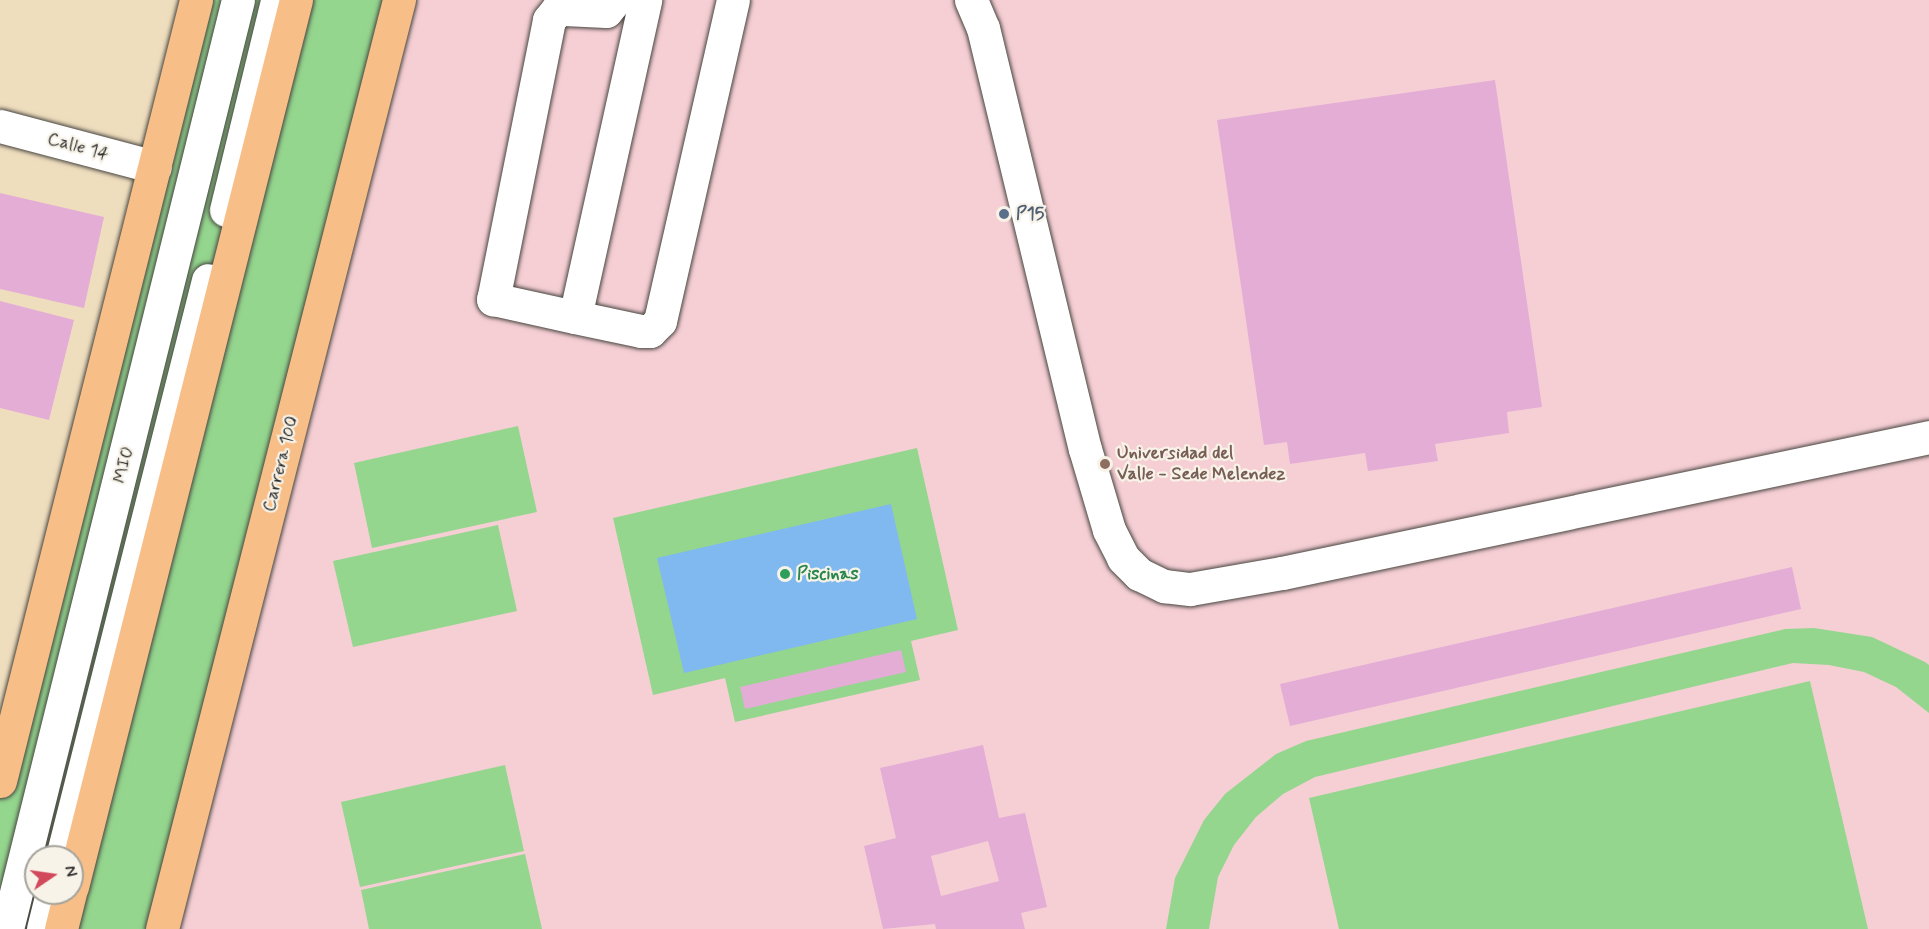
<!DOCTYPE html>
<style>
body{margin:0}
#map{position:relative;width:1929px;height:929px;overflow:hidden;background:#efdebe;font-family:Mynerve,sans-serif}
div>[style]{position:absolute}
.built>*{inset:0;background:#f6cfd5}
.green>*{inset:0;background:#94d68e}
.water>*{inset:0;background:#80b8f0}
.building>*{inset:0;background:#e4add5}
.roads{filter:drop-shadow(0 0 2px #484641) drop-shadow(0 0 2px #484641)}
.minor>*{height:33px;margin:-16.5px;padding:0 16.5px;transform-origin:16.5px;border-radius:16.5px;background:#fff}
.major>*{height:33px;margin:-16.5px;padding:0 16.5px;transform-origin:16.5px;border-radius:16.5px;background:#f7be88}
.dots>*{width:16px;height:16px;translate:-50% -50%;box-sizing:border-box;border:3px solid #f7f3e8;border-radius:50%}
span{translate:-50% -50%;white-space:nowrap;text-align:center;line-height:1.15;-webkit-text-stroke:4.5px #f7f3e8;paint-order:stroke}
.street-label{font-size:18px;color:#2b2b2b}
.service-label{font-size:18px;color:#4e5e75;font-weight:700}
.left{translate:0 -50%;text-align:left}
.education-label{font-size:18px;color:#785e54;font-weight:700}
.leisure-label{font-size:18px;color:#27864d;font-weight:700}
.north{position:absolute;left:24px;top:845px;width:60px;height:60px;box-sizing:border-box;background:#f7f3e8;border:2px solid #a5a39c;border-radius:50%;rotate:77deg;font-size:16px;font-weight:700;line-height:24px;text-align:center;color:#2b2b2b}
.north::after{content:'';display:block;margin:auto;width:21px;height:27px;background:#d1495b;clip-path:polygon(50% 0,100% 100%,50% 72%,0 100%)}
</style>
<div id="map">
<div class="built">
<i style="clip-path:polygon(399px 0,1929px 0,1929px 929px,162px 929px)"></i>
</div>
<div class="green">
<i style="clip-path:polygon(evenodd,196px 0,399px 0,162px 929px,0 929px,0 781px,196px 0,36px 857px,72px 857px,72px 893px,36px 893px,36px 857px)"></i>
<i style="clip-path:polygon(518px 426px,537px 512px,372px 548px,354px 463px)"></i>
<i style="clip-path:polygon(917px 448px,958px 630px,911px 641px,920px 680px,735px 722px,725px 678px,653px 695px,613px 518px)"></i>
<i style="clip-path:polygon(498px 525px,517px 611px,353px 647px,333px 561px)"></i>
<i style="clip-path:polygon(1814px 628px,1872px 637px,1925px 662px,1929px 665px,1929px 713px,1896px 687px,1864px 672px,1829px 665px,1793px 663px,1315px 777px,1283px 794px,1256px 817px,1234px 845px,1218px 877px,1209px 929px,1166px 929px,1175px 878px,1204px 820px,1225px 794px,1276px 754px,1306px 741px,1785px 629px)"></i>
<i style="clip-path:polygon(1810px 681px,1868px 929px,1339px 929px,1309px 798px)"></i>
<i style="clip-path:polygon(505px 765px,524px 851px,360px 887px,341px 802px)"></i>
<i style="clip-path:polygon(525px 854px,542px 929px,369px 929px,361px 890px)"></i>
</div>
<div class="water">
<i style="clip-path:polygon(891px 504px,917px 619px,684px 673px,657px 558px)"></i>
</div>
<div class="building">
<i style="clip-path:polygon(1495px 80px,1542px 407px,1507px 412px,1509px 433px,1435px 444px,1438px 461px,1368px 471px,1365px 453px,1290px 464px,1287px 442px,1264px 445px,1217px 120px)"></i>
<i style="clip-path:polygon(0 193px,104px 217px,84px 308px,0 289px)"></i>
<i style="clip-path:polygon(0 301px,74px 320px,49px 420px,0 408px)"></i>
<i style="clip-path:polygon(1792px 567px,1801px 609px,1290px 726px,1280px 684px)"></i>
<i style="clip-path:polygon(901px 650px,906px 672px,745px 709px,740px 687px)"></i>
<i style="clip-path:polygon(evenodd,983px 745px,999px 818px,1025px 813px,1047px 907px,1021px 913px,1025px 929px,936px 929px,935px 924px,883px 929px,864px 846px,896px 838px,880px 768px,983px 745px,988px 841px,999px 881px,941px 896px,931px 856px,988px 841px)"></i>
</div>
<div class="roads">
<div class="minor">
<i style="left:615px;top:0;width:14px;rotate:129deg"></i>
<i style="left:606px;top:11px;width:42px;rotate:-177.3deg"></i>
<i style="left:564px;top:9px;width:7px;rotate:172deg"></i>
<i style="left:557px;top:10px;width:13px;rotate:129deg"></i>
<i style="left:549px;top:20px;width:285px;rotate:101.3deg"></i>
<i style="left:493px;top:299px;width:84px;rotate:12.4deg"></i>
<i style="left:575px;top:317px;width:325px;rotate:-77.5deg"></i>
<i style="left:971px;top:0;width:30px;rotate:67deg"></i>
<i style="left:983px;top:28px;width:433px;rotate:76.4deg"></i>
<i style="left:1085px;top:449px;width:84px;rotate:73.5deg"></i>
<i style="left:1109px;top:530px;width:31px;rotate:63deg"></i>
<i style="left:1123px;top:558px;width:23px;rotate:45deg"></i>
<i style="left:1139px;top:574px;width:28px;rotate:26deg"></i>
<i style="left:1164px;top:586px;width:26px;rotate:7deg"></i>
<i style="left:1190px;top:589px;width:93px;rotate:-9.9deg"></i>
<i style="left:1282px;top:573px;width:661px;rotate:-11.87deg"></i>
<i style="left:0;top:126px;width:160px;rotate:14.8deg"></i>
<i style="left:226px;top:210px;width:216px;rotate:-76.3deg"></i>
<i style="left:575px;top:317px;width:67px;rotate:12deg"></i>
<i style="left:641px;top:331px;width:9px"></i>
<i style="left:650px;top:331px;width:14px;rotate:-45deg"></i>
<i style="left:660px;top:321px;width:329px;rotate:-77.2deg"></i>
<i style="left:62px;top:857px;width:595px;rotate:-75.8deg"></i>
<i style="left:7px;top:929px;width:957px;rotate:-76.04deg"></i>
<i style="left:43px;top:929px;width:37px;rotate:-76deg"></i>
</div>
<div class="major">
<i style="left:0;top:781px;width:805px;rotate:-75.91deg"></i>
<i style="left:72px;top:887px;width:915px;rotate:-75.83deg"></i>
<i style="left:61px;top:929px;width:37px;rotate:-76deg"></i>
<i style="left:162px;top:929px;width:959px;rotate:-75.69deg"></i>
</div>
</div>
<div class="dots">
<i style="left:1004px;top:214px;background:#5c6f8a"></i>
<i style="left:1105px;top:464px;background:#8d6e63"></i>
<i style="left:785px;top:574px;background:#2e9e5b"></i>
</div>
<div class="street-label">
<span style="left:78px;top:147px;rotate:15deg">Calle 14</span>
<span style="left:281px;top:464px;rotate:-76deg">Carrera 100</span>
<span style="left:124px;top:465px;rotate:-76deg">MIO</span>
</div>
<div class="service-label">
<span class="left" style="left:1016px;top:214px">P15</span>
</div>
<div class="education-label">
<span class="left" style="left:1117px;top:464px">Universidad del<br>Valle - Sede Melendez</span>
</div>
<div class="leisure-label">
<span class="left" style="left:797px;top:574px">Piscinas</span>
</div>
<div class="north">N</div>
</div>
